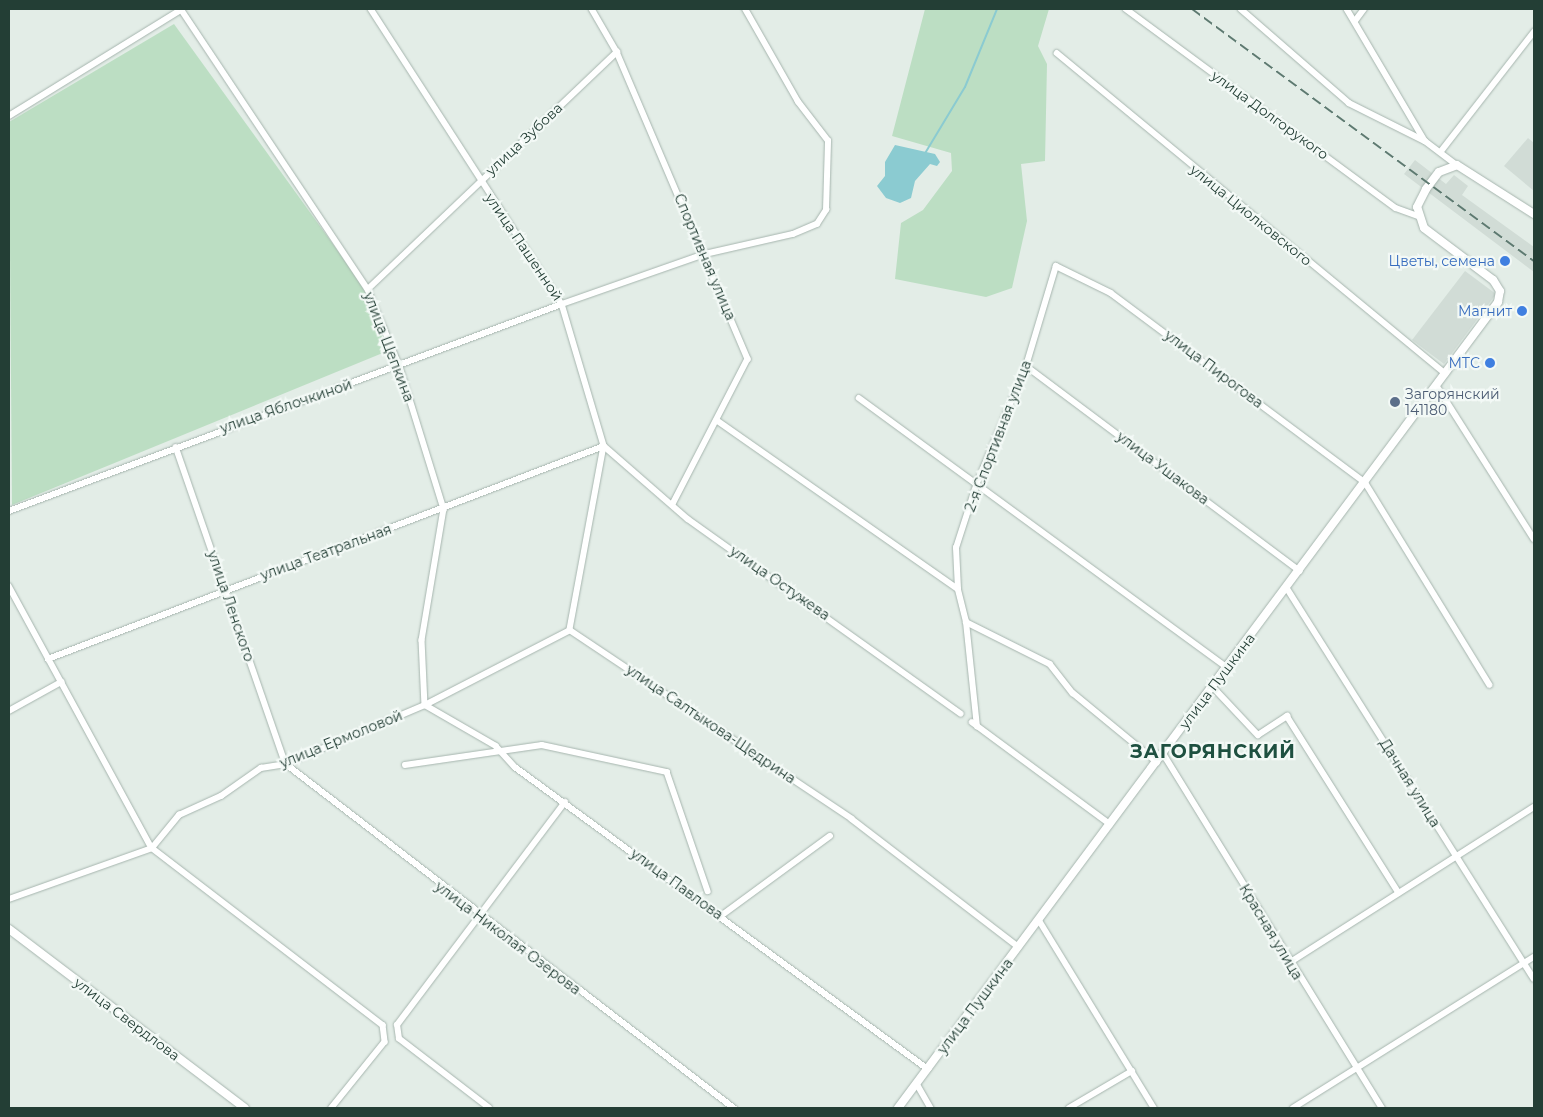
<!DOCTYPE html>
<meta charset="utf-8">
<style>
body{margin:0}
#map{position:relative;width:1543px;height:1117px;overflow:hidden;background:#e3ede7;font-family:Montserrat,sans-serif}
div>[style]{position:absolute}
.built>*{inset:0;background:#d1dcd6}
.green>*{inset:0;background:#bcdec3}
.water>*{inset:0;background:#8bcbd1}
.stream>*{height:2px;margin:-1px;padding:0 1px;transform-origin:1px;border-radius:1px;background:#8bcbd1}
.roads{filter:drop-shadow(0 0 1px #a6b5ae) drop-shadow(0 0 1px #a6b5ae)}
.minor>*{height:5.5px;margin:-2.75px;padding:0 2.75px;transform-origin:2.75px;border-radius:2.75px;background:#fff}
.secondary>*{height:8px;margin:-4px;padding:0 4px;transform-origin:4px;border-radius:4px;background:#fff}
.rail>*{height:2px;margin-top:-1px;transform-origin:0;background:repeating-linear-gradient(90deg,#5d7970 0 10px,transparent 0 15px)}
.dots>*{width:14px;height:14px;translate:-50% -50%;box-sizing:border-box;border:2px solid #f3f9f6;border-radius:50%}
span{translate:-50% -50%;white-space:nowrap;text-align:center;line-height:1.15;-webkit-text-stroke:4.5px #f3f9f6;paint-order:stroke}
.street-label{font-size:14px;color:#233e35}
.shop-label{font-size:14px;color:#366cbe}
.right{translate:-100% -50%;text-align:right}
.service-label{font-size:14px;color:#4e5e75}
.left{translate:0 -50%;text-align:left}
.district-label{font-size:19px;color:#1e5040;font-weight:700;letter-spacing:1px}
.frame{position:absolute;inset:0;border:10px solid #233e35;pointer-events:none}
</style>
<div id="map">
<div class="built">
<i style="clip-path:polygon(1528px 138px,1534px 143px,1534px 191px,1504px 166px)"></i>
<i style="clip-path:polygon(1415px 160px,1446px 184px,1454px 175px,1468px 186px,1462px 195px,1534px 247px,1534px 272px,1404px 174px)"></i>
<i style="clip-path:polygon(1465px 271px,1496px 294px,1444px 364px,1412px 340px)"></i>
</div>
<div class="green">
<i style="clip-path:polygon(925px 9px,1049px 9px,1038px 46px,1047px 64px,1045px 161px,1021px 164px,1027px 221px,1012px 288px,986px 297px,895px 279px,901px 223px,923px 210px,952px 171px,951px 153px,892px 136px)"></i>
<i style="clip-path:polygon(174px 24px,361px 283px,390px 350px,12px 505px,9px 122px)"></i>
</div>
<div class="water">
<i style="clip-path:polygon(895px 145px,935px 154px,940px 162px,937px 166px,930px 164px,915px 181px,911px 198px,900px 203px,886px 198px,877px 186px,885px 176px,885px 162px)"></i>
</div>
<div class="stream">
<i style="left:924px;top:155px;width:79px;rotate:-58.9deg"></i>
<i style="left:965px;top:87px;width:84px;rotate:-67.7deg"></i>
</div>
<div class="roads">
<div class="minor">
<i style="left:181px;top:9px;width:337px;rotate:56.3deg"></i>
<i style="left:368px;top:289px;width:84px;rotate:67.7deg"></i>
<i style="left:400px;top:367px;width:149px;rotate:72.8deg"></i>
<i style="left:444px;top:509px;width:133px;rotate:99.5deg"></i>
<i style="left:422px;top:640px;width:65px;rotate:87.4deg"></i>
<i style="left:371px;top:9px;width:351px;rotate:57.1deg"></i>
<i style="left:562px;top:304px;width:148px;rotate:73.5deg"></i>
<i style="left:604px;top:446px;width:187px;rotate:100.5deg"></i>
<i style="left:592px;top:9px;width:50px;rotate:59.8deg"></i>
<i style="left:617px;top:52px;width:334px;rotate:66.9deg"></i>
<i style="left:748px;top:359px;width:163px;rotate:117.3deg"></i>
<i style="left:1126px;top:9px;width:335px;rotate:36.4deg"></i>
<i style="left:1396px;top:208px;width:23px;rotate:20deg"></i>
<i style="left:1241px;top:9px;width:143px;rotate:41deg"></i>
<i style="left:1349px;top:103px;width:85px;rotate:26.6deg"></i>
<i style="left:1347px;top:9px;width:153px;rotate:59.4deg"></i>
<i style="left:1425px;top:141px;width:40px;rotate:37deg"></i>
<i style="left:1355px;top:21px;width:15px;rotate:-53deg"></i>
<i style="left:1057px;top:53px;width:504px;rotate:39.53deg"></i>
<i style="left:9px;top:116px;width:203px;rotate:-31.7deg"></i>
<i style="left:1442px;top:150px;width:150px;rotate:-52.1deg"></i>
<i style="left:368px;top:289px;width:344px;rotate:-43.6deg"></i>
<i style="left:1026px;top:366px;width:342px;rotate:36.8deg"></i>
<i style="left:1437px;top:386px;width:181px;rotate:57.6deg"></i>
<i style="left:859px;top:398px;width:456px;rotate:36.2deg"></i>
<i style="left:718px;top:421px;width:293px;rotate:35deg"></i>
<i style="left:176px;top:447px;width:336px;rotate:70.9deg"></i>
<i style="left:286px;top:764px;width:565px;rotate:37.52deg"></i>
<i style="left:9px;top:511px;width:590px;rotate:-20.52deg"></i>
<i style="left:562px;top:304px;width:151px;rotate:-19.3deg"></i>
<i style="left:705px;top:254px;width:90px;rotate:-12.8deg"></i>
<i style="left:793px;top:234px;width:26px;rotate:-23deg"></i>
<i style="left:817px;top:224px;width:17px;rotate:-57deg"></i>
<i style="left:826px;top:210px;width:69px;rotate:-88.3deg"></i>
<i style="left:828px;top:141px;width:49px;rotate:-127.6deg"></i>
<i style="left:798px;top:102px;width:107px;rotate:-119.7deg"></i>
<i style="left:9px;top:586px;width:298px;rotate:61.4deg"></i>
<i style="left:152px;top:848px;width:291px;rotate:37.5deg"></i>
<i style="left:383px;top:1025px;width:17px;rotate:83deg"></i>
<i style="left:385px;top:1042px;width:85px;rotate:128.8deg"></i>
<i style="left:1287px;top:588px;width:462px;rotate:57.7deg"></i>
<i style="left:966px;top:622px;width:94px;rotate:26.6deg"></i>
<i style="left:1050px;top:664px;width:37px;rotate:52deg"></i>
<i style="left:1073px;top:693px;width:109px;rotate:39.4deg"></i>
<i style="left:570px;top:630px;width:339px;rotate:33.8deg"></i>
<i style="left:852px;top:819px;width:210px;rotate:37.5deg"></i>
<i style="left:48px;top:659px;width:595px;rotate:-20.96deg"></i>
<i style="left:604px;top:446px;width:111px;rotate:41deg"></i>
<i style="left:688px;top:519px;width:335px;rotate:35.5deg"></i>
<i style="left:1213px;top:687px;width:66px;rotate:46.8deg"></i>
<i style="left:1258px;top:735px;width:35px;rotate:-33deg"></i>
<i style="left:1287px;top:716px;width:209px;rotate:57.7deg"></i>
<i style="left:425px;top:705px;width:82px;rotate:30deg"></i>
<i style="left:496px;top:746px;width:28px;rotate:48deg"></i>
<i style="left:515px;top:767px;width:512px;rotate:36.18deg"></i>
<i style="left:9px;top:711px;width:60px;rotate:-29.1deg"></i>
<i style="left:972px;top:722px;width:172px;rotate:36.5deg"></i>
<i style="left:977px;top:727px;width:106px;rotate:-96deg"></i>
<i style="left:966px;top:622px;width:34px;rotate:-104deg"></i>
<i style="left:958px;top:589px;width:41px;rotate:-92.8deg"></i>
<i style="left:956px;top:548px;width:68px;rotate:-72.1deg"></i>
<i style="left:977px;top:483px;width:127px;rotate:-67.3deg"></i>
<i style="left:1026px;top:366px;width:104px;rotate:-73.3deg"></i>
<i style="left:1056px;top:266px;width:61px;rotate:26.1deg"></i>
<i style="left:1111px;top:293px;width:317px;rotate:36.7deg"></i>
<i style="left:1365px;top:482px;width:238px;rotate:58.4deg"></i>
<i style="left:1163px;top:753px;width:417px;rotate:58.3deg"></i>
<i style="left:405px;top:765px;width:138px;rotate:-8.3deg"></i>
<i style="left:542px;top:745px;width:128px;rotate:12.2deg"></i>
<i style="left:667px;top:772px;width:126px;rotate:71deg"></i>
<i style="left:9px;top:899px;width:152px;rotate:-19.6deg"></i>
<i style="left:152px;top:848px;width:43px;rotate:-50.7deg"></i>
<i style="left:179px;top:815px;width:46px;rotate:-24.3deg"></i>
<i style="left:221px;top:796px;width:49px;rotate:-35deg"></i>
<i style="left:261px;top:768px;width:25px;rotate:-9deg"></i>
<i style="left:286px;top:764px;width:151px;rotate:-23deg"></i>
<i style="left:425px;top:705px;width:163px;rotate:-27.3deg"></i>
<i style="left:721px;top:916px;width:135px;rotate:-36.3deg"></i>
<i style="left:1039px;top:920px;width:220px;rotate:58.5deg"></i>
<i style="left:1289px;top:963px;width:290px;rotate:-32.5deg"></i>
<i style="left:917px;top:1084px;width:28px;rotate:60deg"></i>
<i style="left:489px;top:1108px;width:113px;rotate:-142.5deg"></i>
<i style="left:399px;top:1039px;width:14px;rotate:-98deg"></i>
<i style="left:397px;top:1025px;width:279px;rotate:-53deg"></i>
<i style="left:1069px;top:1108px;width:73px;rotate:-30.4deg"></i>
<i style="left:1293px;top:1108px;width:284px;rotate:-32.1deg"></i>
</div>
<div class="secondary">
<i style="left:9px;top:929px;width:296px;rotate:37.2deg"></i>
<i style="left:898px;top:1108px;width:1005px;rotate:-53.34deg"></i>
<i style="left:1498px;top:302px;width:11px;rotate:-80deg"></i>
<i style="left:1500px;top:291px;width:13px;rotate:-122deg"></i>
<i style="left:1493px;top:280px;width:86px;rotate:-143deg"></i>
<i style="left:1424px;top:228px;width:22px;rotate:-108deg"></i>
<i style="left:1417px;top:207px;width:20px;rotate:-63deg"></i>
<i style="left:1426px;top:189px;width:21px;rotate:-53deg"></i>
<i style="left:1439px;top:172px;width:19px;rotate:-21deg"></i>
<i style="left:1457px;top:165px;width:91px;rotate:32.5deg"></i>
</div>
</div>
<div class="rail">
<i style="left:1192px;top:9px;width:425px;rotate:36.4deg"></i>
</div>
<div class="dots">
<i style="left:1505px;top:261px;background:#3f7fe0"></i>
<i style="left:1522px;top:311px;background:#3f7fe0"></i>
<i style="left:1490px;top:363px;background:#3f7fe0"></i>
<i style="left:1395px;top:402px;background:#5c6f8a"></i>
</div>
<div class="street-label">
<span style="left:1270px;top:115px;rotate:36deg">улица Долгорукого</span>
<span style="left:524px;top:139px;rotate:-43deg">улица Зубова</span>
<span style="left:1251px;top:215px;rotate:39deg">улица Циолковского</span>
<span style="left:524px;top:247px;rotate:56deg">улица Пашенной</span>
<span style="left:705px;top:257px;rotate:67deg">Спортивная улица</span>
<span style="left:389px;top:347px;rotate:69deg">улица Щепкина</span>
<span style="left:1214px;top:369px;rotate:37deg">улица Пирогова</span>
<span style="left:286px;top:406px;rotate:-19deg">улица Яблочкиной</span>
<span style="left:998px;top:436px;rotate:-69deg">2-я Спортивная улица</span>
<span style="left:1163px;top:468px;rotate:37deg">улица Ушакова</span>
<span style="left:326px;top:552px;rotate:-20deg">улица Театральная</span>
<span style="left:780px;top:583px;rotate:35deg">улица Остужева</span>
<span style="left:231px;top:606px;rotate:71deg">улица Ленского</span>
<span style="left:1217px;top:681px;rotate:-53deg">улица Пушкина</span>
<span style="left:711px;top:724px;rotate:34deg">улица Салтыкова-Щедрина</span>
<span style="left:341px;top:739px;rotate:-22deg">улица Ермоловой</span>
<span style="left:1410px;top:783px;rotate:58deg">Дачная улица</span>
<span style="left:677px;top:884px;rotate:36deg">улица Павлова</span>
<span style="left:1271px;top:932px;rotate:59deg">Красная улица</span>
<span style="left:508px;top:938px;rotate:37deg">улица Николая Озерова</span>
<span style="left:975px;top:1006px;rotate:-53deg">улица Пушкина</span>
<span style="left:127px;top:1019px;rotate:37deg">улица Свердлова</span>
</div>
<div class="shop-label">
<span class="right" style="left:1495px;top:261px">Цветы, семена</span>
<span class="right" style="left:1512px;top:311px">Магнит</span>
<span class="right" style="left:1480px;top:363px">МТС</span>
</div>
<div class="service-label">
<span class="left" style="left:1405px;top:402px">Загорянский<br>141180</span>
</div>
<div class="district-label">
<span style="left:1213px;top:752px">ЗАГОРЯНСКИЙ</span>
</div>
<div class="frame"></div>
</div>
